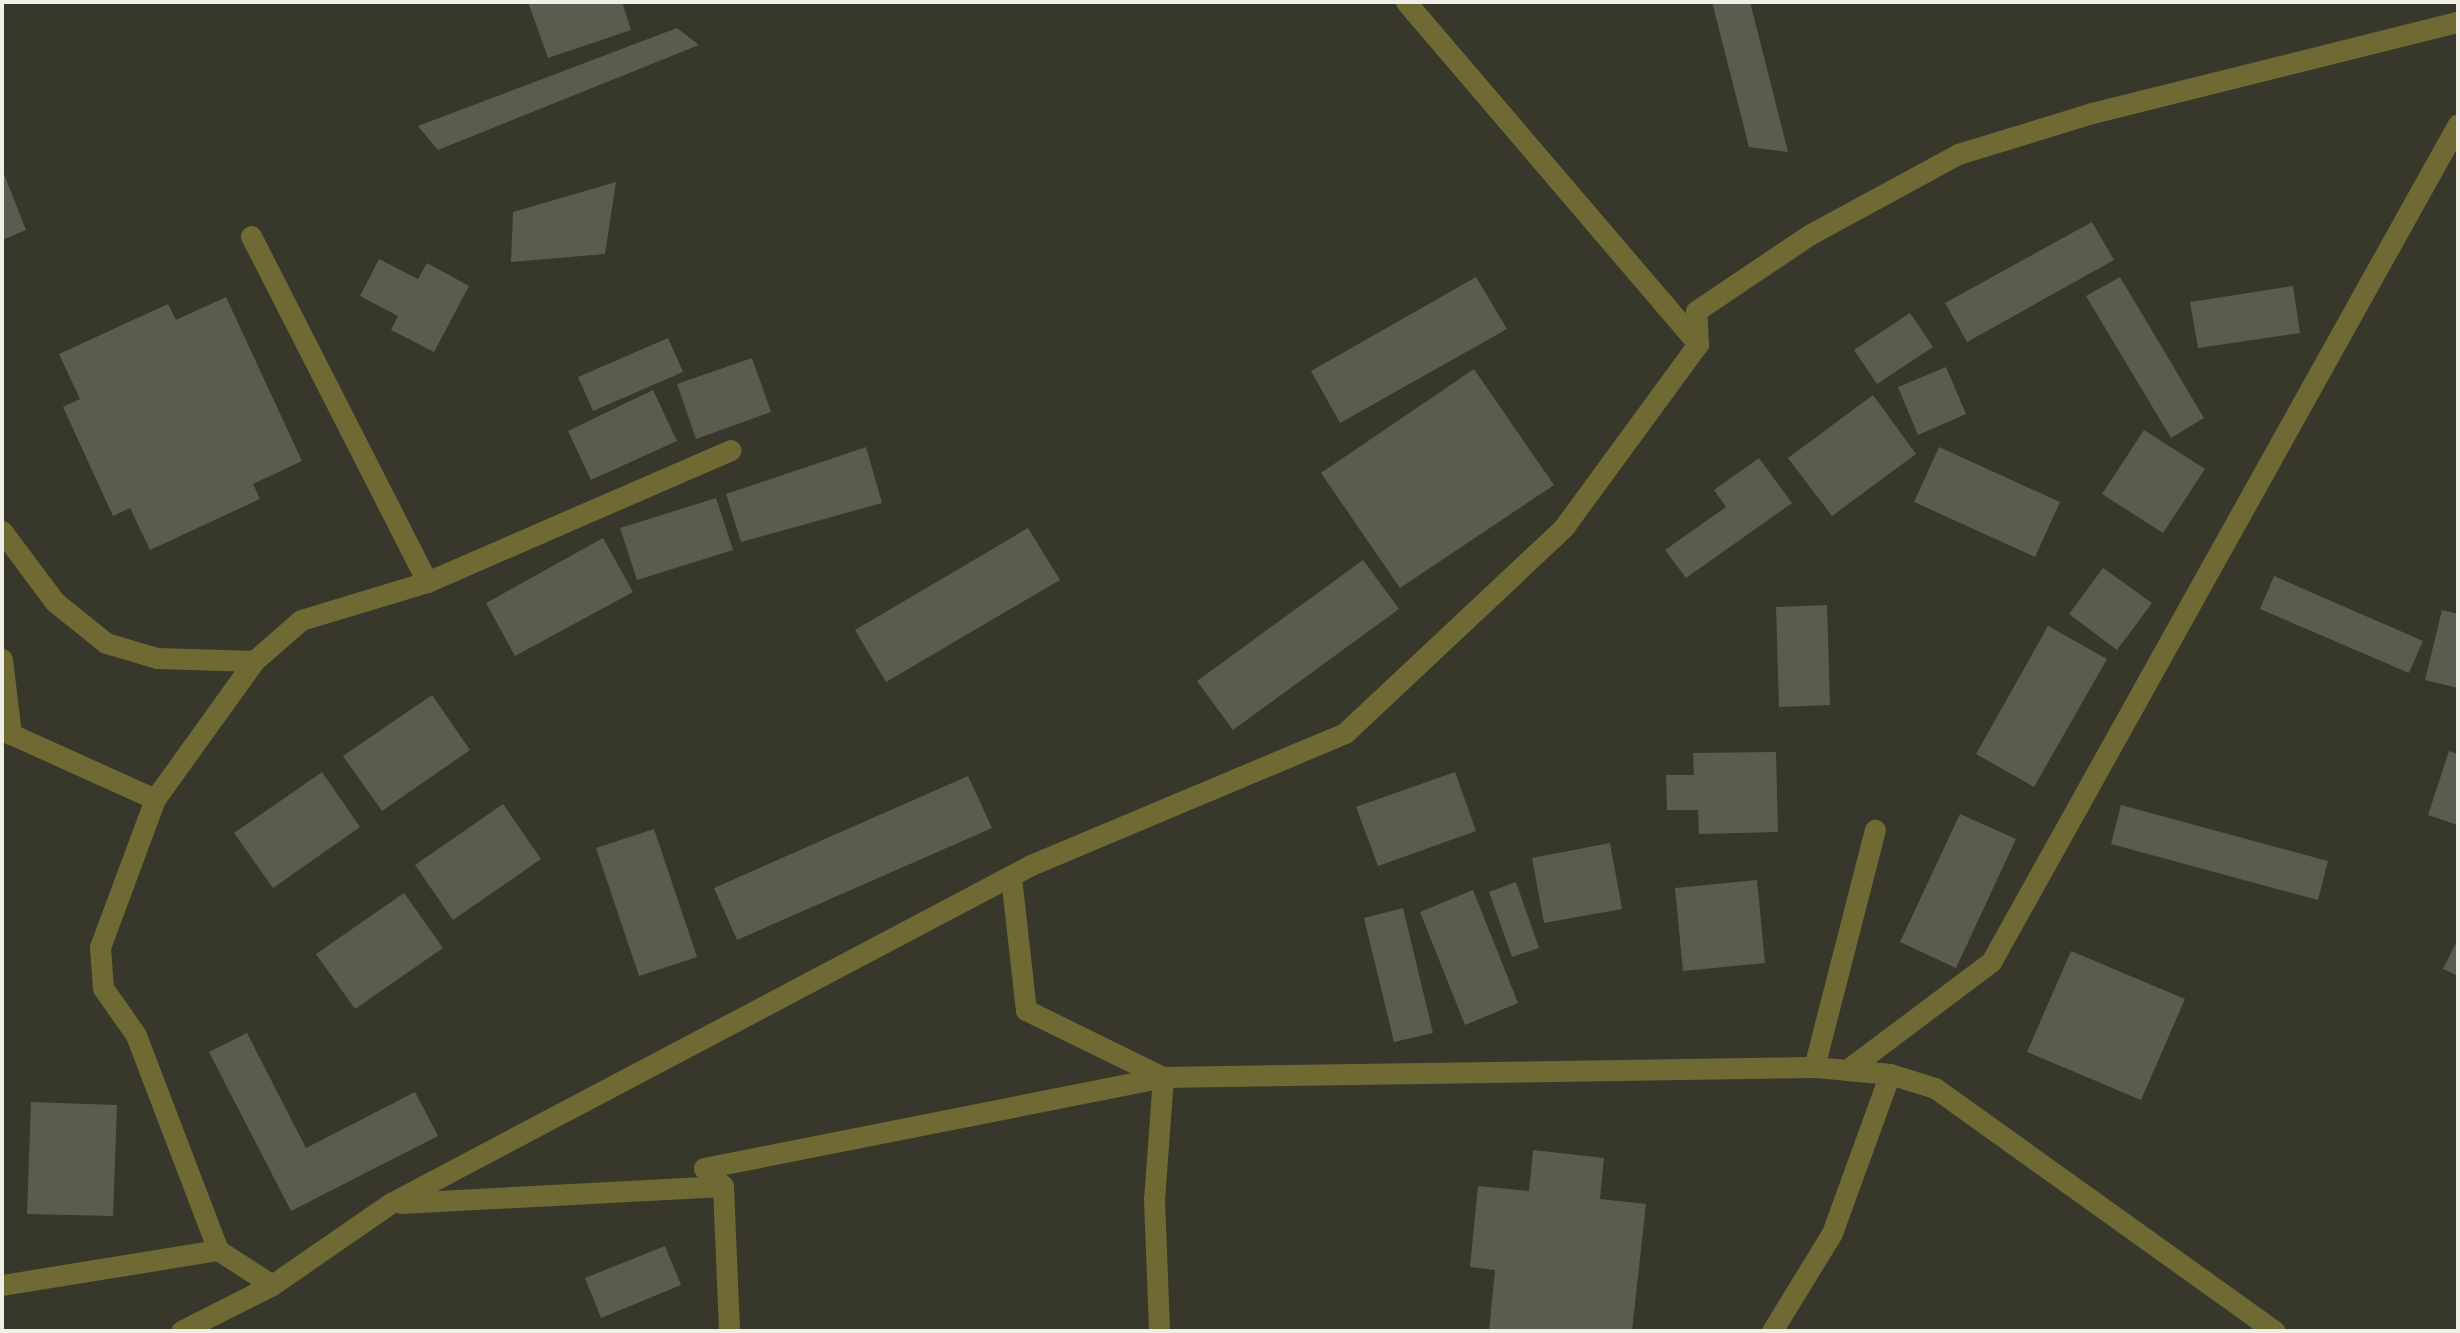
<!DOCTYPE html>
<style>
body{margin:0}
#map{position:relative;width:2460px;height:1333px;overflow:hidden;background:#38372b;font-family:"Varela Round",sans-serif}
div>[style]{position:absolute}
.building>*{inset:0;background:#5c5b4f}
.street>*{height:21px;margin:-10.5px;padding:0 10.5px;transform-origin:10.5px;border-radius:10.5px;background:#6f6933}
span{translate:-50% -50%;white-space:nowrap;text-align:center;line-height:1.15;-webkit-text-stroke:5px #2e2d21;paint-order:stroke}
.frame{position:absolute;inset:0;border:4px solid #efefe7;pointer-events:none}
</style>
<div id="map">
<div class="building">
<i style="clip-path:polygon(528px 2px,622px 2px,631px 30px,548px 58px)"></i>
<i style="clip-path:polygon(1712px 2px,1750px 2px,1788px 152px,1749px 147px)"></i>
<i style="clip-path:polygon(677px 28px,699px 45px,438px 150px,418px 126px)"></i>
<i style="clip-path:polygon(2px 169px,26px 230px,2px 240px)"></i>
<i style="clip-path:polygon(616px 182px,605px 254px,511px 262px,513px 212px)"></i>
<i style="clip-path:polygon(2092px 222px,2114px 260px,1967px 342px,1945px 303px)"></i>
<i style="clip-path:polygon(379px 259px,418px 279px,427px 263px,469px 286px,434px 352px,391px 330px,398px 316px,360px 296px)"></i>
<i style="clip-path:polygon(1476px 277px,1507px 329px,1340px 423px,1311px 371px)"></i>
<i style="clip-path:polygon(2120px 277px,2204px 418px,2171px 438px,2086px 296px)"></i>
<i style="clip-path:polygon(2293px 286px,2300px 333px,2198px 348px,2190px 302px)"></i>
<i style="clip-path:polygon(226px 297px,302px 461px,253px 484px,260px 499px,150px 550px,130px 508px,113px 516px,63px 407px,80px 399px,59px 354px,168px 304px,176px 320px)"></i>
<i style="clip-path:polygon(1910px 313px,1933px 347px,1877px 384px,1854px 350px)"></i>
<i style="clip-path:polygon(668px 338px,683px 372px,593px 411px,578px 377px)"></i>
<i style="clip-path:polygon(752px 358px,771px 412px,696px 439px,677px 384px)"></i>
<i style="clip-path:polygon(1946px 367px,1966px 414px,1918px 435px,1898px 387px)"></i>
<i style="clip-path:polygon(1474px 369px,1554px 485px,1400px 588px,1321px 473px)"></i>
<i style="clip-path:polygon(653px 390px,677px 441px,591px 480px,568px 431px)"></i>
<i style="clip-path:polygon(1873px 395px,1916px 454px,1832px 516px,1788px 458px)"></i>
<i style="clip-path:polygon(2144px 430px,2205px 469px,2163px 533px,2102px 494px)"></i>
<i style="clip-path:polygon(866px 447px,882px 503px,741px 542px,726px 494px)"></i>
<i style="clip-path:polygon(1939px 447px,2060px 502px,2035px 557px,1914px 502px)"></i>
<i style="clip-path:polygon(1759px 458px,1792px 503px,1686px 578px,1665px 550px,1726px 507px,1714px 490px)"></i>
<i style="clip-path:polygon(716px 498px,733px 550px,637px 580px,620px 528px)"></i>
<i style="clip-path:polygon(1028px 528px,1060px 580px,886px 682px,855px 630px)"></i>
<i style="clip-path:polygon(603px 538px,633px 592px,515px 656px,486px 603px)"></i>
<i style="clip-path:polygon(1363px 560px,1399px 609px,1233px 730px,1197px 681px)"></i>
<i style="clip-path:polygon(2103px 568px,2152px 603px,2117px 650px,2069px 614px)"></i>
<i style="clip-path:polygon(2274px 576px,2423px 641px,2409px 673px,2260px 609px)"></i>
<i style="clip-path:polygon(1827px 605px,1830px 705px,1779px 707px,1776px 607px)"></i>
<i style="clip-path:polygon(2442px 610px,2458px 614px,2458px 688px,2425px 680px)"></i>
<i style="clip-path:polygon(2048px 626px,2107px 659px,2034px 787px,1976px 754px)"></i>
<i style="clip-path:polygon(432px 695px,470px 750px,382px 811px,343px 756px)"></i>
<i style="clip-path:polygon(2449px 751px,2458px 754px,2458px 825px,2428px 815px)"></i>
<i style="clip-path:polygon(1776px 752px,1778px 832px,1699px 834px,1698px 810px,1667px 810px,1666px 775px,1694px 775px,1693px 753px)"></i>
<i style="clip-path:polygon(322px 772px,360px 827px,273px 888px,234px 833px)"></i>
<i style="clip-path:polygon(1455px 772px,1476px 831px,1378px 866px,1356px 807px)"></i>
<i style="clip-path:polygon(968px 776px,992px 828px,737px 940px,714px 888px)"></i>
<i style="clip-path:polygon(503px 804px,541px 859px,453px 920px,415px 865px)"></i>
<i style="clip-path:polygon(2121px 805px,2328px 861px,2318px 900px,2111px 844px)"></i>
<i style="clip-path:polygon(1960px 814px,2016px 839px,1956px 968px,1900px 942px)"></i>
<i style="clip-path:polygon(654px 829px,697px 957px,639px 976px,596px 848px)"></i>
<i style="clip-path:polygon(1610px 843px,1622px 909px,1544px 923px,1532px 858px)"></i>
<i style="clip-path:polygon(1757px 880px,1765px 963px,1683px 971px,1675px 888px)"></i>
<i style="clip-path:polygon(1516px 882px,1539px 948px,1512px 957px,1489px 892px)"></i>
<i style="clip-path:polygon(1473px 890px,1518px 1003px,1465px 1025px,1420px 912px)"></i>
<i style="clip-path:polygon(404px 893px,443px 948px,355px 1009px,316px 954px)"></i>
<i style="clip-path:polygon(1403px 908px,1433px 1033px,1394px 1042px,1364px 918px)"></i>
<i style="clip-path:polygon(2458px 939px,2458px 976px,2443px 969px)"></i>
<i style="clip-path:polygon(2071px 951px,2185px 999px,2141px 1100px,2027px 1052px)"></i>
<i style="clip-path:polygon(247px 1033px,306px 1148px,415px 1092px,438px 1136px,291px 1211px,209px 1052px)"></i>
<i style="clip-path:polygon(31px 1102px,117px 1105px,113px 1216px,27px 1214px)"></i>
<i style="clip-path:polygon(1533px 1150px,1604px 1158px,1600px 1199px,1646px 1204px,1632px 1331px,1489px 1331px,1495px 1270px,1470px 1267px,1478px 1186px,1529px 1191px)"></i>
<i style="clip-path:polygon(665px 1246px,681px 1285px,601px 1318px,585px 1278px)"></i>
</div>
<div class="street">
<i style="left:1406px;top:2px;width:450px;rotate:49.5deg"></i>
<i style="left:251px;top:236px;width:388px;rotate:63deg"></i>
<i style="left:2px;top:531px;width:89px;rotate:53.3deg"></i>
<i style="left:55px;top:602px;width:65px;rotate:38.8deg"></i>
<i style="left:106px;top:643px;width:53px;rotate:16.4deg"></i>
<i style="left:157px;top:658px;width:97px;rotate:1.8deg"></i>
<i style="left:2px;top:659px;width:76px;rotate:83.2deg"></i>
<i style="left:11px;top:734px;width:158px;rotate:24.3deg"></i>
<i style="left:1011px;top:877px;width:134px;rotate:83.6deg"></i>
<i style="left:1026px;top:1010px;width:153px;rotate:26.1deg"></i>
<i style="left:1163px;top:1077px;width:122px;rotate:94.2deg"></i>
<i style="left:1154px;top:1199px;width:132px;rotate:87.8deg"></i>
<i style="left:1814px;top:1067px;width:245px;rotate:-75.6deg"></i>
<i style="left:1890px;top:1074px;width:47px;rotate:17.3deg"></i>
<i style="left:1935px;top:1088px;width:418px;rotate:35.6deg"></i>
<i style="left:723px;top:1186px;width:145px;rotate:87.6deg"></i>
<i style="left:400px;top:1203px;width:323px;rotate:-3deg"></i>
<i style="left:723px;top:1186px;width:26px;rotate:-137deg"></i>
<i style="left:704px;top:1168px;width:468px;rotate:-11.2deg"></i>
<i style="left:1163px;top:1077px;width:651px;rotate:-0.88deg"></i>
<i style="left:1814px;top:1067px;width:33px;rotate:5deg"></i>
<i style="left:218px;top:1250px;width:230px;rotate:-110.9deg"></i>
<i style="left:136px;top:1035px;width:57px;rotate:-125.1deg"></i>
<i style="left:103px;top:988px;width:41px;rotate:-94.2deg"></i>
<i style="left:100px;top:947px;width:158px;rotate:-69.6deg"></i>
<i style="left:155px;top:799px;width:170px;rotate:-54.3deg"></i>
<i style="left:254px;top:661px;width:62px;rotate:-41.1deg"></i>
<i style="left:301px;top:620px;width:132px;rotate:-16.8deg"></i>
<i style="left:427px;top:582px;width:331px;rotate:-23.5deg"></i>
<i style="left:2px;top:1285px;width:219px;rotate:-9.2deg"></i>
<i style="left:218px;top:1250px;width:64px;rotate:32.9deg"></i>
<i style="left:181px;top:1331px;width:102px;rotate:-26.8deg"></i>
<i style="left:272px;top:1285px;width:145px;rotate:-34.6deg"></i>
<i style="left:391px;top:1203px;width:724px;rotate:-27.84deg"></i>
<i style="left:1031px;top:865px;width:341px;rotate:-22.8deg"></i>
<i style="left:1345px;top:733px;width:301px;rotate:-43.2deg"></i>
<i style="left:1564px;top:527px;width:227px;rotate:-53.8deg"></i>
<i style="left:1698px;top:344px;width:33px;rotate:-93deg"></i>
<i style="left:1696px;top:311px;width:136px;rotate:-33.9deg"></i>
<i style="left:1809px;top:235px;width:170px;rotate:-28.5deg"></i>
<i style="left:1958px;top:154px;width:140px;rotate:-17deg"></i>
<i style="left:2092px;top:113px;width:377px;rotate:-14deg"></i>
<i style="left:1772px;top:1331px;width:115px;rotate:-58.5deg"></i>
<i style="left:1832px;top:1233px;width:169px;rotate:-70deg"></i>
<i style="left:1890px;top:1074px;width:43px;rotate:-174.7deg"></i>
<i style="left:1847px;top:1070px;width:180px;rotate:-36.9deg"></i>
<i style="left:1991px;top:962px;width:959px;rotate:-60.87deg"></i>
</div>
<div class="frame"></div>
</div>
